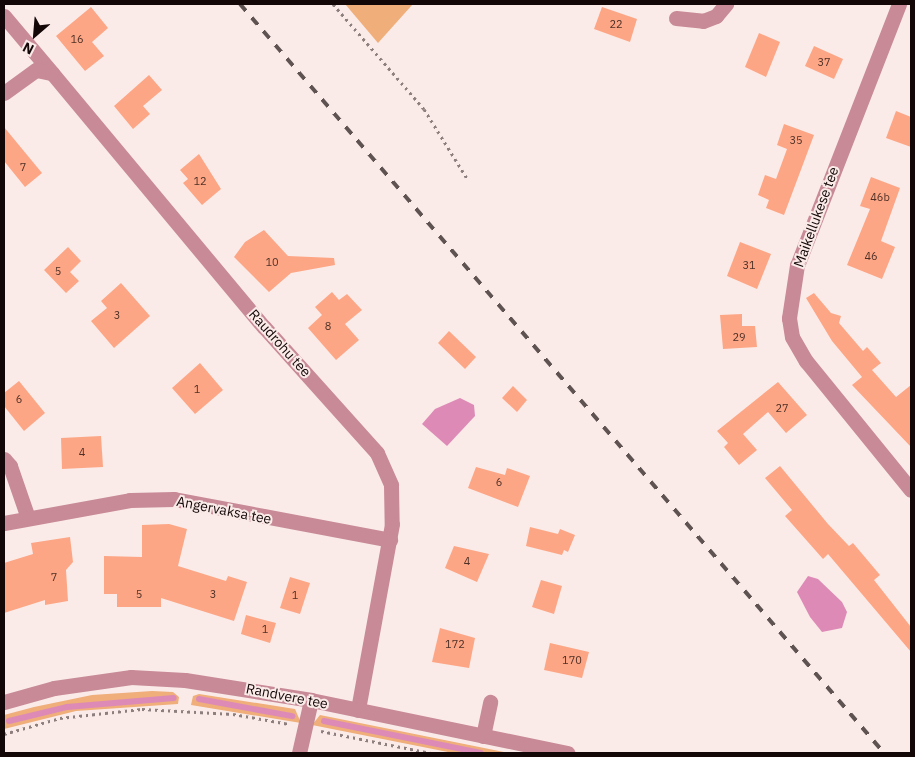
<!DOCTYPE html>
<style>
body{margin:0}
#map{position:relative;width:915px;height:757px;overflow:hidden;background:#faebe9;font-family:"IBM Plex Sans",sans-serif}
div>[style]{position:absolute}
.green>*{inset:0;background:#efae7a}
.water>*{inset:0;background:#dd8bb6}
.stream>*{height:6px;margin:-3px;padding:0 3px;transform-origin:3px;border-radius:3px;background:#dd8bb6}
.building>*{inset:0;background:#fda685}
.path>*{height:3px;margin-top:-1.5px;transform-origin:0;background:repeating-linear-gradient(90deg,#8c7f7d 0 2.5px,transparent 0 6.5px)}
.minor>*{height:15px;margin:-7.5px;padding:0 7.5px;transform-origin:7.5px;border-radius:7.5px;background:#c88a97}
.rail>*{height:4px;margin-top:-2px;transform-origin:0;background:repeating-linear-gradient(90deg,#5f5352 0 9px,transparent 0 18px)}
span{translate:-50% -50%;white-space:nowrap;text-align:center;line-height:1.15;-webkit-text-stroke:4px #faebe9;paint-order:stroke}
.number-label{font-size:11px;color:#4e3026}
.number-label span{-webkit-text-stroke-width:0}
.street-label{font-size:14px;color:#130807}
.frame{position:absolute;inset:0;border:5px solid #130807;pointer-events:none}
.north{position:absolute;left:10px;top:10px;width:50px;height:50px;-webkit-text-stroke:4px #faebe9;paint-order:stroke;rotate:207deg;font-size:14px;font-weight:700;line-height:20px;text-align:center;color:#130807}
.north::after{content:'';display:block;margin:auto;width:18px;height:22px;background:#130807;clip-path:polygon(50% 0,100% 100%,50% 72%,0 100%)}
</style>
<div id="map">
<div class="green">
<i style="clip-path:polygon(345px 4px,413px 4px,378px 43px)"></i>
<i style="clip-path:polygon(152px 691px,173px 692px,179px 697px,178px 704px,76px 711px,4px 729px,4px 715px,34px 707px,92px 695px)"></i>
<i style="clip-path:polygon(199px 694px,295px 709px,301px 723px,191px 705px,193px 696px)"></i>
<i style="clip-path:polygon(320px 715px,509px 753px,453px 753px,312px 725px)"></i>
</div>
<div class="water">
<i style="clip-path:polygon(460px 398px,474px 405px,475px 416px,447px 446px,422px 424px,435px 409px)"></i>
<i style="clip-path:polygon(808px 576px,818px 579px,842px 602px,847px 612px,842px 628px,822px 632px,810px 617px,797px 592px)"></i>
</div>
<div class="stream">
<i style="left:199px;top:699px;width:95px;rotate:10.4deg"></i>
<i style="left:9px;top:721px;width:60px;rotate:-13.6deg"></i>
<i style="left:67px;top:707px;width:107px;rotate:-4.8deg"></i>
<i style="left:324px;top:721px;width:160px;rotate:11.5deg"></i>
</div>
<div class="building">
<i style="clip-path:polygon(91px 7px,108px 28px,92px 42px,104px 56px,85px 71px,56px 36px)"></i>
<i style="clip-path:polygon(602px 7px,637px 19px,630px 42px,594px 29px)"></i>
<i style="clip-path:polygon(759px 33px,780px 42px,766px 77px,745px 67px)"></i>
<i style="clip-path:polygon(814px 46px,843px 59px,834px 79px,805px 66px)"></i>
<i style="clip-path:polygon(149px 75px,162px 90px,143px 106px,150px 114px,133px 129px,114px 106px)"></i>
<i style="clip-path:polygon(896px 111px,911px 117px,911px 147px,886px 138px)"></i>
<i style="clip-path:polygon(784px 124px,814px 135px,784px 215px,766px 208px,769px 200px,758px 195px,765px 175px,776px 179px,787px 149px,777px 145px)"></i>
<i style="clip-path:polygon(4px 127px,42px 173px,25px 187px,4px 161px)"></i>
<i style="clip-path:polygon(199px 154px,221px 189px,202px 205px,183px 183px,188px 179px,180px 170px)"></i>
<i style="clip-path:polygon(871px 177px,900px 188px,881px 241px,895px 247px,882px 279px,847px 265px,870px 209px,860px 206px)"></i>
<i style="clip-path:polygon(264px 230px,288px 256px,334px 258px,335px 265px,291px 273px,269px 292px,234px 257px,245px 242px)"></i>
<i style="clip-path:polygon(740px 242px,771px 254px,757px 289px,727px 276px)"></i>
<i style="clip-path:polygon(68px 247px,81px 261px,70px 272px,79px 281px,66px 293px,44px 270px)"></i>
<i style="clip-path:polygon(121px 283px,150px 316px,114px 348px,91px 321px,107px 308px,101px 301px)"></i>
<i style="clip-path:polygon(332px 292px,339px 300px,347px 294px,362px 310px,345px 324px,359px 340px,336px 360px,308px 328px,322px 315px,315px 307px)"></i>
<i style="clip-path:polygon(814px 293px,831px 313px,841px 316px,839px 323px,863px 351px,867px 347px,881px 363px,872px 370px,896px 397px,911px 385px,911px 447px,852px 385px,862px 377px,832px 341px,806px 298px)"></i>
<i style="clip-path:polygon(742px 314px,742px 326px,755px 326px,757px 347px,723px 349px,720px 315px)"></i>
<i style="clip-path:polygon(449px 331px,476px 357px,465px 369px,438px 343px)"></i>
<i style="clip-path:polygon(200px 363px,223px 390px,195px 414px,172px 388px)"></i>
<i style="clip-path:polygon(19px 381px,45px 413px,24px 431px,4px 406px,4px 393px)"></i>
<i style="clip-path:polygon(778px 382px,807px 415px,786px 433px,768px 412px,743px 434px,757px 450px,739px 465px,724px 447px,728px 443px,717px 431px)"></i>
<i style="clip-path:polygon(513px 386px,527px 400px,517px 412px,502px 398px)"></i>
<i style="clip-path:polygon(101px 436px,103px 467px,62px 469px,61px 438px)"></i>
<i style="clip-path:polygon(780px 466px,828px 524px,849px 546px,853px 543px,880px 575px,874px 580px,911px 627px,911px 652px,828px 554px,823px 559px,785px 516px,792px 510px,765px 478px)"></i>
<i style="clip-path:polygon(476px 467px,505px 475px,507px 468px,530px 476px,518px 507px,468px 488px)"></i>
<i style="clip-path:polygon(169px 524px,187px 529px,178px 566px,226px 581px,228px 576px,247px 582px,234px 621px,161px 598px,161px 607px,117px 607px,117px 594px,104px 594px,104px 556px,142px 557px,142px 525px)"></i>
<i style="clip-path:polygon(530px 527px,558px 534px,560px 529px,575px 535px,568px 552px,564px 550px,562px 555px,526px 546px)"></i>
<i style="clip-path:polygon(70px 537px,73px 562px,66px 570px,68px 601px,45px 605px,45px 600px,4px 613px,4px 563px,33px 554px,31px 543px)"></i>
<i style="clip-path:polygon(454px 546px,489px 554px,477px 582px,445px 568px)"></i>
<i style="clip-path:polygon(290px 577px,310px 583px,300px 614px,280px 608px)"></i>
<i style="clip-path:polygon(541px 580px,562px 586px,554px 614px,532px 607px)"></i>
<i style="clip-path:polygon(246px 615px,276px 623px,270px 643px,241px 634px)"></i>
<i style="clip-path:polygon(440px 628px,475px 638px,469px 668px,432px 662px)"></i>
<i style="clip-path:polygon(550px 643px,589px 652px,582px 678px,544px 670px)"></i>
</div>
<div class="path">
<i style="left:333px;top:4px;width:139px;rotate:49.1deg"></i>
<i style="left:424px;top:109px;width:84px;rotate:58.2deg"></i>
<i style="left:321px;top:731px;width:112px;rotate:11.3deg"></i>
<i style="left:4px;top:734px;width:58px;rotate:-15.9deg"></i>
<i style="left:60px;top:718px;width:82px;rotate:-6.3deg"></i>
<i style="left:142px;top:709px;width:91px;rotate:3.1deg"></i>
<i style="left:233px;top:714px;width:57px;rotate:10.1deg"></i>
</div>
<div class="minor">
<i style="left:899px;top:4px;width:280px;rotate:111.3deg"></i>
<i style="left:797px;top:265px;width:54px;rotate:98.6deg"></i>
<i style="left:789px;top:318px;width:19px;rotate:81deg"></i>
<i style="left:792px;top:337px;width:28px;rotate:60deg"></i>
<i style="left:806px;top:361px;width:166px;rotate:50.9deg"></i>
<i style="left:4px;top:16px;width:75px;rotate:49.9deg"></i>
<i style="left:676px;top:18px;width:27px;rotate:6deg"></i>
<i style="left:703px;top:21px;width:14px;rotate:-21deg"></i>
<i style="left:716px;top:16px;width:16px;rotate:-50deg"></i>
<i style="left:4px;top:93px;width:39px;rotate:-36deg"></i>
<i style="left:36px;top:70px;width:16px;rotate:11deg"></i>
<i style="left:52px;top:73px;width:331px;rotate:50.2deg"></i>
<i style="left:264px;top:327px;width:169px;rotate:48.1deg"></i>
<i style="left:377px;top:453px;width:35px;rotate:66deg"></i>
<i style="left:391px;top:485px;width:39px;rotate:89deg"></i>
<i style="left:392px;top:524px;width:189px;rotate:100.4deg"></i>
<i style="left:4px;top:459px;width:9px;rotate:49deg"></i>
<i style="left:10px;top:466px;width:55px;rotate:70.9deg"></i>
<i style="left:4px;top:523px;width:128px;rotate:-10.3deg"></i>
<i style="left:130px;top:500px;width:44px;rotate:-1.3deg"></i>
<i style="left:174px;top:499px;width:220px;rotate:10.7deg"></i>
<i style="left:4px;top:702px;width:52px;rotate:-15.6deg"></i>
<i style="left:54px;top:688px;width:78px;rotate:-8.1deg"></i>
<i style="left:131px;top:677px;width:54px;rotate:3.2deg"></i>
<i style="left:185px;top:680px;width:128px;rotate:9deg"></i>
<i style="left:311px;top:700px;width:262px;rotate:11.7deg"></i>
<i style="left:483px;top:736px;width:35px;rotate:-78deg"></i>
<i style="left:299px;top:753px;width:54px;rotate:-77.2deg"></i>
</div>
<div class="rail">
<i style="left:240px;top:4px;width:988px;rotate:49.31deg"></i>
</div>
<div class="number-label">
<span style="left:616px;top:24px">22</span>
<span style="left:77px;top:39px">16</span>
<span style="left:824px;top:62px">37</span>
<span style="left:796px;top:140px">35</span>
<span style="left:23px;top:167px">7</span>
<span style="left:200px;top:181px">12</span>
<span style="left:880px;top:197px">46b</span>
<span style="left:871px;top:256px">46</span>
<span style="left:272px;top:262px">10</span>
<span style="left:749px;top:265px">31</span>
<span style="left:58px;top:271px">5</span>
<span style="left:117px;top:315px">3</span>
<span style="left:328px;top:326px">8</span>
<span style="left:739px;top:337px">29</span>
<span style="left:197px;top:389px">1</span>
<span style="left:19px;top:399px">6</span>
<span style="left:782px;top:408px">27</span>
<span style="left:82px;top:452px">4</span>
<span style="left:499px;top:482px">6</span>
<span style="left:467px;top:561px">4</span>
<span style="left:54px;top:577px">7</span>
<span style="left:139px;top:594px">5</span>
<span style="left:213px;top:594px">3</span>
<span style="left:295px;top:595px">1</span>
<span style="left:265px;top:629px">1</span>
<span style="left:455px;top:644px">172</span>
<span style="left:572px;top:660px">170</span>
</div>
<div class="street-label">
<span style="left:816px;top:217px;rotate:-70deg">Maikellukese tee</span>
<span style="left:280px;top:343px;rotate:48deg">Raudrohu tee</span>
<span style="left:224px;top:510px;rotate:11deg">Angervaksa tee</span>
<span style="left:287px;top:696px;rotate:11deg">Randvere tee</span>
</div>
<div class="frame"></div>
<div class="north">N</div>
</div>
